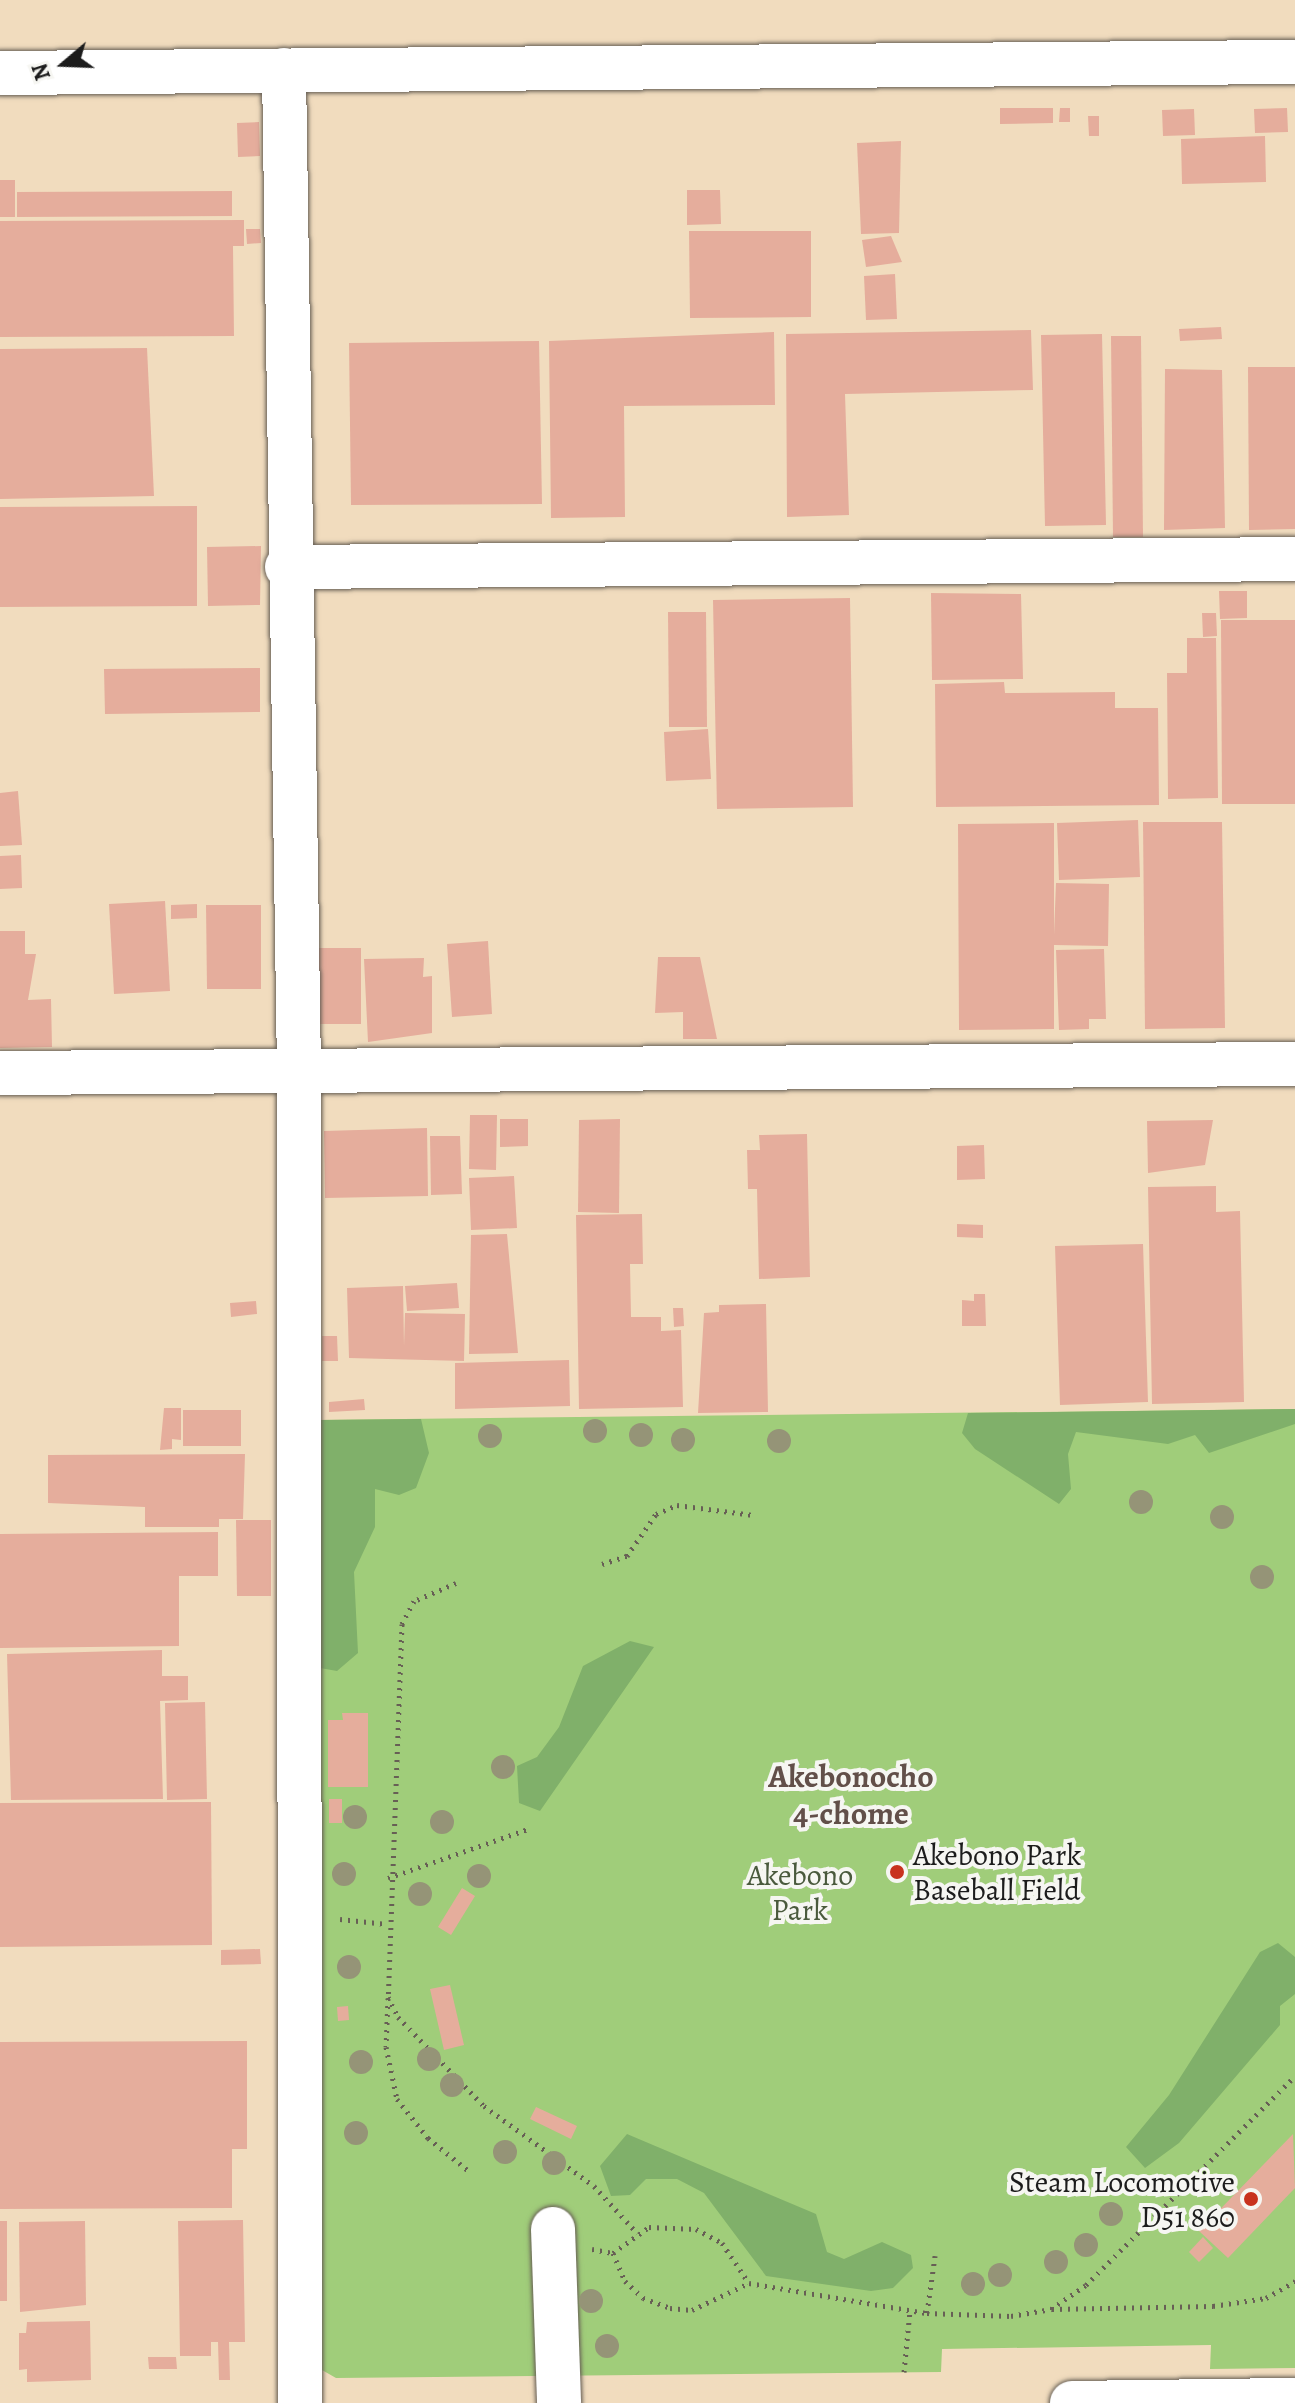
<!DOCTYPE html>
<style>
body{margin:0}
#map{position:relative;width:1295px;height:2403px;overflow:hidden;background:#f1dcbe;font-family:Alegreya,serif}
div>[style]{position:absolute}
.green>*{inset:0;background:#a0cd7a}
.forest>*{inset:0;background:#80b06a}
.building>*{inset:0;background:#e5ad9c}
.path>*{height:5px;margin-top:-2.5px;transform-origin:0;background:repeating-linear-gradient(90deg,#675f55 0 2px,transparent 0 8px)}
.roads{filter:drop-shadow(0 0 2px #675f55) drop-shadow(0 0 2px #675f55)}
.minor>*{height:44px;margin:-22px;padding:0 22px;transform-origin:22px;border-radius:22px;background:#fff}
.trees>*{width:24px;height:24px;margin:-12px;border-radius:50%;background:#959477}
.dots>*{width:22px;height:22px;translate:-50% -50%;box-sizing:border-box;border:4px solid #f6f6f2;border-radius:50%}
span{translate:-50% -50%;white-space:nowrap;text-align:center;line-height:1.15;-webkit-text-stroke:8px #f6f6f2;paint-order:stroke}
.poi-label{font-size:30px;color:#1c1c1c}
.left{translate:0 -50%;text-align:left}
.right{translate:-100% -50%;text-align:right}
.park-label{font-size:30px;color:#4a5a3d}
.neighbourhood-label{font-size:32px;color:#624f49;font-weight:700}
.north{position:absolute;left:24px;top:24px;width:80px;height:80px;-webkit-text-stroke:6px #f6f6f2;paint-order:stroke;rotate:251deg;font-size:22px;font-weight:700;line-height:32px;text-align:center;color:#1c1c1c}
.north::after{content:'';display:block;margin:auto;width:28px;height:36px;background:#1c1c1c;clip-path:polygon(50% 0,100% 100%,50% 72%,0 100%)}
</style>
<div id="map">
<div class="green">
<i style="clip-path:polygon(1295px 1409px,1295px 2368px,1210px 2369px,1211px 2345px,942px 2349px,941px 2372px,336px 2378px,322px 2370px,319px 1420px)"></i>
</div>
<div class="forest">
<i style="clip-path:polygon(1295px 1409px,1295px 1424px,1209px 1453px,1195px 1435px,1168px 1444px,1076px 1432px,1068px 1454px,1071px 1489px,1059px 1504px,975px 1449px,962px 1433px,968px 1413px)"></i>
<i style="clip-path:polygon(421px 1419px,429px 1453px,416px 1488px,399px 1495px,375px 1489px,375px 1527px,354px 1572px,358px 1653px,337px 1671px,320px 1668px,319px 1420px)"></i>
<i style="clip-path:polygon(630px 1641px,654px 1647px,540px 1811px,519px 1803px,517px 1766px,537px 1757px,559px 1727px,583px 1666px)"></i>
<i style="clip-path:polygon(1278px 1943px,1295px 1957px,1295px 1994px,1280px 2006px,1280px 2025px,1179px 2143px,1145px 2168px,1126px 2147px,1169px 2095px,1260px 1952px)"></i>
<i style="clip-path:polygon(627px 2134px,816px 2214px,827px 2252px,844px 2259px,882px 2242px,911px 2255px,913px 2268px,893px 2288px,871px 2291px,766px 2276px,704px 2193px,677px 2179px,646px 2179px,630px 2195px,611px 2196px,600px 2166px)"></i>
</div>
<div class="building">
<i style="clip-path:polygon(1000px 108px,1053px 108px,1053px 123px,1000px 124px)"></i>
<i style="clip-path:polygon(1060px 108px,1070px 108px,1070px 122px,1059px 122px)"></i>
<i style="clip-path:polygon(1287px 108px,1288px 132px,1255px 133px,1254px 109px)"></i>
<i style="clip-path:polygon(1194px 109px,1195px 135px,1163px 136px,1162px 110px)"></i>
<i style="clip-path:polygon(1088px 116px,1099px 116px,1099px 136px,1089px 136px)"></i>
<i style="clip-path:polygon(259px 122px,260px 156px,238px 157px,237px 123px)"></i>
<i style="clip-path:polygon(1265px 136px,1266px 182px,1182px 184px,1181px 139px)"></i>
<i style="clip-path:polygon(901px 141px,899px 233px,861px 234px,857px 143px)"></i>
<i style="clip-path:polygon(0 180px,15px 180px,15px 217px,0 217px)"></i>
<i style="clip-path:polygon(687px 190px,720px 190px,721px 224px,687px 225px)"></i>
<i style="clip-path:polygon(232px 191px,232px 216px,17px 217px,17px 192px)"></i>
<i style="clip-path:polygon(244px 220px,244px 246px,233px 246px,234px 336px,0 337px,0 221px)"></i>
<i style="clip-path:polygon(246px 229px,260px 229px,261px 243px,247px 244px)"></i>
<i style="clip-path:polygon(689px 231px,811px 231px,811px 317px,690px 318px)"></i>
<i style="clip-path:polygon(891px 236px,902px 262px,866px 267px,862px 240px)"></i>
<i style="clip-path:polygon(895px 274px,897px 319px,866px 320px,864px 276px)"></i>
<i style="clip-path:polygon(1221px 327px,1222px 339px,1180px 341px,1179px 329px)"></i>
<i style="clip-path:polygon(1031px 330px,1033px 390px,845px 394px,849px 515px,787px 517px,786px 334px)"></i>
<i style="clip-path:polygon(774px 332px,775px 405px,624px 406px,625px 517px,551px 518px,549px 341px)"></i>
<i style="clip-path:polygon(1102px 334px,1106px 525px,1045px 526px,1041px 335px)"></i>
<i style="clip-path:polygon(1111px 336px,1141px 336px,1143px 537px,1113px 537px)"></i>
<i style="clip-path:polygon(539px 341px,542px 504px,351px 505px,349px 343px)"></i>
<i style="clip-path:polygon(147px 348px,154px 496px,0 499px,0 349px)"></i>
<i style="clip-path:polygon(1248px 367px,1295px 367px,1295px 529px,1249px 530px)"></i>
<i style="clip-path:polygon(1165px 369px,1222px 370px,1225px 528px,1164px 530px)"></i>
<i style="clip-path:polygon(197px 506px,197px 606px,0 607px,0 507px)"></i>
<i style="clip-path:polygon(261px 546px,260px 605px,208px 606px,207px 547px)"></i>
<i style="clip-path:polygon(1219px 591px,1247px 591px,1247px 618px,1220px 619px)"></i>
<i style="clip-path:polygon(931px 593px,1021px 594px,1023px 679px,932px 680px)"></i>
<i style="clip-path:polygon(850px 598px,853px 807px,717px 809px,713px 600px)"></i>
<i style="clip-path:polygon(668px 612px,706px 612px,707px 727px,669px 727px)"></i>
<i style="clip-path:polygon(1202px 613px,1216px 613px,1217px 636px,1203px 637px)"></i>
<i style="clip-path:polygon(1221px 620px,1295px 620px,1295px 804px,1222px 804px)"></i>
<i style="clip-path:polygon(1187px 638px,1216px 638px,1218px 798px,1168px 799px,1167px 673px,1187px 673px)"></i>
<i style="clip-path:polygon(260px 668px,260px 712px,105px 714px,104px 669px)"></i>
<i style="clip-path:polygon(1004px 682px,1005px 693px,1115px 692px,1115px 708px,1158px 708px,1159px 805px,936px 807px,935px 684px)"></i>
<i style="clip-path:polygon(708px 729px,711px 779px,666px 781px,664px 732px)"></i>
<i style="clip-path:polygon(18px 791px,22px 845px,0 846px,0 793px)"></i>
<i style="clip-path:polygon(1138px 820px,1140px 877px,1059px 880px,1057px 823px)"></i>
<i style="clip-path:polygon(1143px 822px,1222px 822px,1225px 1028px,1145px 1029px)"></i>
<i style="clip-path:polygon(1054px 823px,1054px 935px,1056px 883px,1109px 884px,1108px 946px,1054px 945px,1054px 1029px,959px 1030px,958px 824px)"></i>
<i style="clip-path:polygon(21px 855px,22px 888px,0 889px,0 856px)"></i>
<i style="clip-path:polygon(165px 901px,170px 991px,114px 994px,109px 904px)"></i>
<i style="clip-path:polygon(197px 904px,197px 918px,171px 919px,171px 905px)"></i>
<i style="clip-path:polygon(206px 905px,261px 905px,261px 989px,207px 989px)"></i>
<i style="clip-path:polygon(0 931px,25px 931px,25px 954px,36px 954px,28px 1000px,51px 999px,52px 1047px,0 1048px)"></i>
<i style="clip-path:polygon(488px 941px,492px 1014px,452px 1017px,447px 944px)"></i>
<i style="clip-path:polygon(318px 948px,361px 948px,361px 1024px,318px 1024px)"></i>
<i style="clip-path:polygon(1104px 949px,1106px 1019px,1089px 1019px,1089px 1029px,1059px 1030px,1056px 950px)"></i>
<i style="clip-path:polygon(658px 957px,700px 957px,717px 1039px,683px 1039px,683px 1012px,655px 1013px)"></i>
<i style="clip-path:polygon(424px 958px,423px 977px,432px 976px,432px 1033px,368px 1042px,364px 959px)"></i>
<i style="clip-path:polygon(470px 1115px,497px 1115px,496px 1170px,469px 1169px)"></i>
<i style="clip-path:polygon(500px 1119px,528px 1119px,528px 1146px,500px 1147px)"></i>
<i style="clip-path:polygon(620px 1119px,619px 1213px,578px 1212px,579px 1120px)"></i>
<i style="clip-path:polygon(1213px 1120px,1205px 1165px,1148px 1173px,1147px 1121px)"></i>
<i style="clip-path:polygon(427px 1128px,428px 1196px,325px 1198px,324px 1131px)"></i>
<i style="clip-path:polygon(807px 1134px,810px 1277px,759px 1279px,757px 1189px,748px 1189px,747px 1150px,760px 1150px,759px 1135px)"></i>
<i style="clip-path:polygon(430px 1136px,460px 1136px,462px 1194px,431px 1195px)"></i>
<i style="clip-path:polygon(984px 1145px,985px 1179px,957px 1180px,957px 1146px)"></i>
<i style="clip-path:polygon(514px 1176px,517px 1228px,471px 1230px,469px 1178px)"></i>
<i style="clip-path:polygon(1216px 1186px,1216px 1212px,1240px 1211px,1244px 1402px,1152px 1404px,1148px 1187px)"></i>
<i style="clip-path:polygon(642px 1214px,643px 1264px,630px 1264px,631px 1317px,661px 1317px,661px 1331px,681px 1330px,683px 1407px,579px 1409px,576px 1215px)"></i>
<i style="clip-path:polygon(957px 1224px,983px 1225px,983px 1238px,957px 1237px)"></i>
<i style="clip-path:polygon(507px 1234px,518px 1353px,469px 1354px,471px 1235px)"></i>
<i style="clip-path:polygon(1143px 1244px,1148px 1402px,1060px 1405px,1055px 1246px)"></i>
<i style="clip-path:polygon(457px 1283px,459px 1308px,407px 1311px,405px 1286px)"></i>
<i style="clip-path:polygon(403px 1286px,404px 1346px,405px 1313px,465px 1314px,464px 1361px,349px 1358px,347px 1288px)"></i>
<i style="clip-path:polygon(974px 1294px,985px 1294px,986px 1326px,962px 1326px,962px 1300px,974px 1301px)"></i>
<i style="clip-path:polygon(256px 1301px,257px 1314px,231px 1317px,230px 1303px)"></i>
<i style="clip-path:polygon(766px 1304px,768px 1412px,698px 1413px,704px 1313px,719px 1312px,719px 1305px)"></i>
<i style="clip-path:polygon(673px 1308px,683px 1308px,684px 1326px,674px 1327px)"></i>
<i style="clip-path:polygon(322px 1336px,337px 1336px,338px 1361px,322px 1361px)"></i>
<i style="clip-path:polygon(569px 1360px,570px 1406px,455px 1409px,455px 1363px)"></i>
<i style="clip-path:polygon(364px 1399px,365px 1410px,329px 1412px,329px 1402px)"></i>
<i style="clip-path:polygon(164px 1408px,181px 1408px,181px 1440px,172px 1439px,172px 1449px,160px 1450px)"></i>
<i style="clip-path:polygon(183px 1410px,241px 1410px,241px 1446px,183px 1446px)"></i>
<i style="clip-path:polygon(245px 1454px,243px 1519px,219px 1519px,219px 1527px,145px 1527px,145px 1507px,48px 1503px,48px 1455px)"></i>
<i style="clip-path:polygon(236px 1520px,271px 1520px,271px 1596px,237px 1596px)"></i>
<i style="clip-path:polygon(218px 1532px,218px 1576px,179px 1576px,179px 1646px,0 1648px,0 1534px)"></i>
<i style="clip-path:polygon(162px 1650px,162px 1676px,188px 1676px,188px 1700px,160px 1701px,163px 1799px,11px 1800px,7px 1654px)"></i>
<i style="clip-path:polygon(205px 1702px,207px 1799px,167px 1800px,165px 1703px)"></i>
<i style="clip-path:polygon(342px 1713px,368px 1713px,368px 1787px,328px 1787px,328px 1720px,343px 1720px)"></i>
<i style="clip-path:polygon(329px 1799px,342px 1799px,342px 1823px,329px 1823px)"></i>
<i style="clip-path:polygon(211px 1802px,212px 1945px,0 1947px,0 1803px)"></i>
<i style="clip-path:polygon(462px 1888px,475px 1896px,451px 1935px,438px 1927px)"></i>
<i style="clip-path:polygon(260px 1949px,261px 1964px,221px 1965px,221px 1950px)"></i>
<i style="clip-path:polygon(450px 1985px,464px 2045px,444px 2050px,430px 1989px)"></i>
<i style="clip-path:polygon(348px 2006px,349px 2020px,338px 2021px,337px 2007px)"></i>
<i style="clip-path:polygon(247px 2041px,247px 2149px,232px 2149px,232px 2208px,0 2209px,0 2042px)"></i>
<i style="clip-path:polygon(536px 2107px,577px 2126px,571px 2139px,530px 2119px)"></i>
<i style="clip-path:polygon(1293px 2134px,1295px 2188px,1228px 2258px,1199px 2231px)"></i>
<i style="clip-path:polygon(243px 2220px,245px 2342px,229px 2342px,230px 2380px,219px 2380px,218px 2342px,211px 2342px,211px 2356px,180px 2356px,178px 2221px)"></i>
<i style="clip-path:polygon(0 2221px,7px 2221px,7px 2301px,0 2301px)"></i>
<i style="clip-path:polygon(85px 2221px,86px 2305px,20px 2312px,19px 2222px)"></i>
<i style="clip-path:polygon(1203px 2237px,1213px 2248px,1199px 2262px,1189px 2252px)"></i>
<i style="clip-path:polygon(90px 2321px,91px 2380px,27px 2382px,27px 2369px,19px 2370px,19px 2333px,26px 2333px,27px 2322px)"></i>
<i style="clip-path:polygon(148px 2357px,176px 2357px,177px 2369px,149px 2369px)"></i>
</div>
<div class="path">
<i style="left:602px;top:1564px;width:26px;rotate:-18deg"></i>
<i style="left:627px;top:1556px;width:51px;rotate:-55.4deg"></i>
<i style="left:656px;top:1514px;width:23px;rotate:-23deg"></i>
<i style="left:677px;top:1505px;width:77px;rotate:7.5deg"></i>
<i style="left:456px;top:1583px;width:46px;rotate:156.8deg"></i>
<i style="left:414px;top:1601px;width:26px;rotate:118deg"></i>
<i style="left:402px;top:1624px;width:373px;rotate:92.1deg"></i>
<i style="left:388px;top:1997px;width:22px;rotate:63deg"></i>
<i style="left:398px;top:2017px;width:124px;rotate:46deg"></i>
<i style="left:484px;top:2106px;width:136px;rotate:36deg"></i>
<i style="left:594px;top:2186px;width:64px;rotate:47.5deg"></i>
<i style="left:388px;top:1878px;width:148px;rotate:-19.3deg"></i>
<i style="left:340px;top:1919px;width:47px;rotate:6.1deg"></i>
<i style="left:388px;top:1998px;width:49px;rotate:92.3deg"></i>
<i style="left:386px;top:2047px;width:53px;rotate:78.1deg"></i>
<i style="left:397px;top:2099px;width:50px;rotate:51.5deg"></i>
<i style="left:428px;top:2138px;width:54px;rotate:39deg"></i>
<i style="left:592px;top:2249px;width:21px;rotate:11deg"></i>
<i style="left:613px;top:2253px;width:30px;rotate:67deg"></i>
<i style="left:625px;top:2281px;width:25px;rotate:43deg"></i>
<i style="left:643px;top:2298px;width:29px;rotate:20deg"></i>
<i style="left:670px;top:2308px;width:22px;rotate:5deg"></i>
<i style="left:692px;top:2310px;width:63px;rotate:-25.3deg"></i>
<i style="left:749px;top:2283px;width:181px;rotate:9.6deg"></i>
<i style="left:927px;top:2313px;width:84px;rotate:2deg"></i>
<i style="left:1011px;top:2316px;width:41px;rotate:-9.9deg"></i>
<i style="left:1051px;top:2309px;width:42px;rotate:-34.4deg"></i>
<i style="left:1086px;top:2285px;width:296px;rotate:-45deg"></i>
<i style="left:613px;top:2253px;width:44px;rotate:-35.8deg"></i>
<i style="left:649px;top:2227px;width:47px;rotate:2.4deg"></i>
<i style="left:696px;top:2229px;width:30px;rotate:28deg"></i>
<i style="left:722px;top:2243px;width:48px;rotate:56deg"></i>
<i style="left:1052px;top:2309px;width:161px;rotate:-1.1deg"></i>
<i style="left:1213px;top:2306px;width:54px;rotate:-8.6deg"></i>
<i style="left:1266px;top:2298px;width:34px;rotate:-30deg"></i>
<i style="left:927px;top:2313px;width:58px;rotate:-82deg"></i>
<i style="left:904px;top:2372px;width:61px;rotate:-84.4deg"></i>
</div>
<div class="roads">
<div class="minor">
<i style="left:284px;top:70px;width:998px;rotate:89.14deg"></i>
<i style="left:299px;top:1068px;width:1335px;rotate:89.96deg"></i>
<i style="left:0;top:73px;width:1295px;rotate:-0.49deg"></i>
<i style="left:287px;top:567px;width:1008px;rotate:-0.45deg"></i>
<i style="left:0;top:1073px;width:1295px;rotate:-0.4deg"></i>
<i style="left:553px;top:2229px;width:174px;rotate:88deg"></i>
<i style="left:1072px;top:2403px;width:223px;rotate:-0.8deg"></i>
</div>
</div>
<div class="trees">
<i style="left:595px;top:1431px"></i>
<i style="left:641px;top:1435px"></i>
<i style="left:490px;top:1436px"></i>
<i style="left:683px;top:1440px"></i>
<i style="left:779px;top:1441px"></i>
<i style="left:1141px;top:1502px"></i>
<i style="left:1222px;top:1517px"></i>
<i style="left:1262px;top:1577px"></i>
<i style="left:503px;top:1767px"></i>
<i style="left:355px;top:1817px"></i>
<i style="left:442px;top:1822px"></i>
<i style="left:344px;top:1874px"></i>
<i style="left:479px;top:1876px"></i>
<i style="left:420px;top:1894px"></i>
<i style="left:349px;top:1967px"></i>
<i style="left:429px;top:2059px"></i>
<i style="left:361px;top:2062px"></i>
<i style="left:452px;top:2085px"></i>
<i style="left:356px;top:2133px"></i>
<i style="left:505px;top:2152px"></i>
<i style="left:554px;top:2163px"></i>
<i style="left:1111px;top:2214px"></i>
<i style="left:1086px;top:2245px"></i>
<i style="left:1056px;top:2262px"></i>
<i style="left:1000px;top:2275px"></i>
<i style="left:973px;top:2284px"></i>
<i style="left:591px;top:2301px"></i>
<i style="left:607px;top:2346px"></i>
</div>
<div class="dots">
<i style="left:897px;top:1872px;background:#c8321e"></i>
<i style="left:1251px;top:2199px;background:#c8321e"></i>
</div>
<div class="poi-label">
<span class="left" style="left:913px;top:1872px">Akebono Park<br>Baseball Field</span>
<span class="right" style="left:1235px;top:2199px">Steam Locomotive<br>D51 860</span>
</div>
<div class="park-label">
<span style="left:800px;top:1892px">Akebono<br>Park</span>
</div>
<div class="neighbourhood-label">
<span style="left:851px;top:1795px">Akebonocho<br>4-chome</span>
</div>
<div class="north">N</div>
</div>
